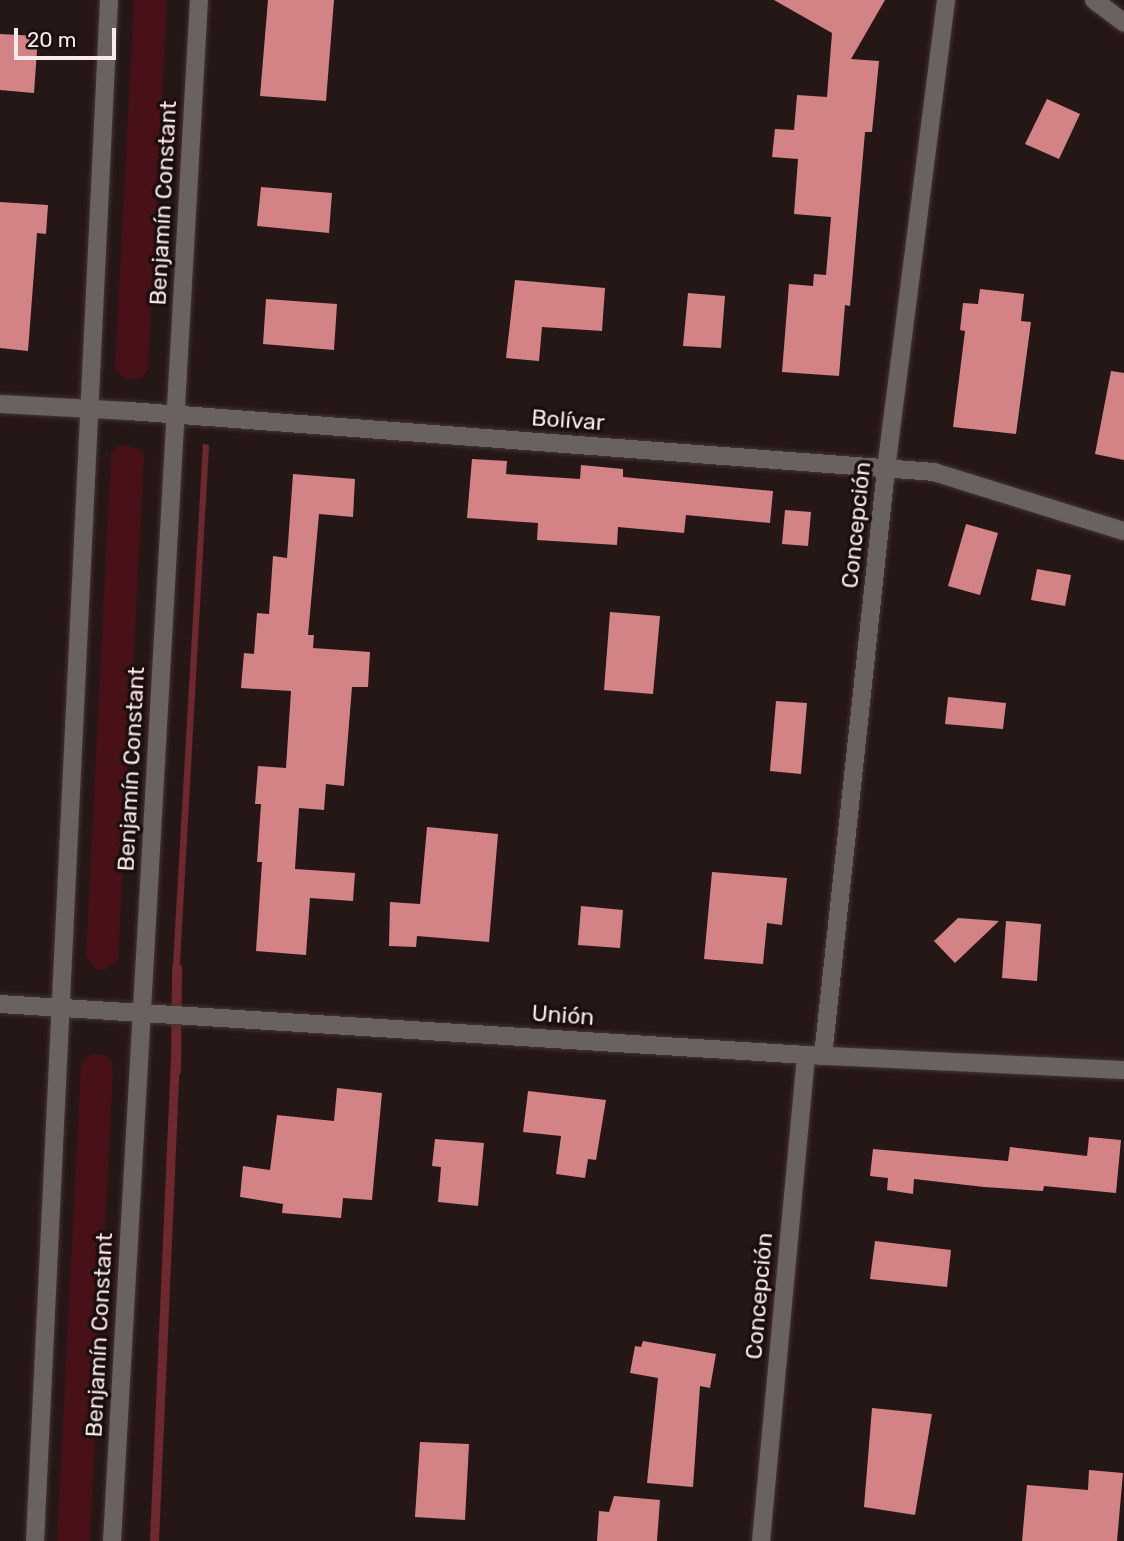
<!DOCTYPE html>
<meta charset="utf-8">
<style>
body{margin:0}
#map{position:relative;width:1124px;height:1541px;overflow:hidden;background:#261717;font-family:Rubik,sans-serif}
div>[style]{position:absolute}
.green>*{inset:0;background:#481017}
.water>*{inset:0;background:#6e282f}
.stream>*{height:10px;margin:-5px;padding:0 5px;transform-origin:5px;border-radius:5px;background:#6e282f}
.building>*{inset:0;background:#d38385}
.roads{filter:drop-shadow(0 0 2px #433535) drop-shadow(0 0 2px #433535)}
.minor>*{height:18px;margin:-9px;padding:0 9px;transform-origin:9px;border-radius:9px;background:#6a6161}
span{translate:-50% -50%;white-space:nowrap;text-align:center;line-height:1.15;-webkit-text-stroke:7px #1d0e0e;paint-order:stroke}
.street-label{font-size:23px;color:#f7ebeb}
.scale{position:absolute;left:14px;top:28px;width:102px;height:32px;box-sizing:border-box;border:4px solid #f7ebeb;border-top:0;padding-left:9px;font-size:21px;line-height:24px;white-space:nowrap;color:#f7ebeb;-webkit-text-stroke:5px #1d0e0e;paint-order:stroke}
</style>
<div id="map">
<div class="green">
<i style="clip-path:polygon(134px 0,167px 0,148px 369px,144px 376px,136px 379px,125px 379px,115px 368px)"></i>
<i style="clip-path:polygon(124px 445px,140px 450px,144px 456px,118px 960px,105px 970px,96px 969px,86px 956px,111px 454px,116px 447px)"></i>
<i style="clip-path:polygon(91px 1054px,104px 1055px,110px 1060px,113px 1068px,90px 1541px,57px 1541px,81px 1064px)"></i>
</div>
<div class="water">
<i style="clip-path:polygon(203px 444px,209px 445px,179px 981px,172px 981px)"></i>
<i style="clip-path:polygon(171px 1057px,180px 1057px,159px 1541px,150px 1541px)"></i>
</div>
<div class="stream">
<i style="left:176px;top:1071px;width:103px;rotate:-89.4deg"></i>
</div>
<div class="building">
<i style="clip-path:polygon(268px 0,334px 0,326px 101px,260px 96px)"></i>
<i style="clip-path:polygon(774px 0,885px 0,851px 59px,879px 61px,872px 132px,865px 132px,850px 306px,845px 305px,839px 376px,782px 372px,789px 284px,813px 286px,814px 274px,826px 275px,831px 217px,794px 214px,798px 159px,772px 157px,775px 129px,794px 130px,797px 95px,827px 97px,832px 33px)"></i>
<i style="clip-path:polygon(0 34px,38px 36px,34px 93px,0 90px)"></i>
<i style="clip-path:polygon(1047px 99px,1080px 114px,1059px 159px,1025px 144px)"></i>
<i style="clip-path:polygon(261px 187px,332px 193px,329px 233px,257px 226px)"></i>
<i style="clip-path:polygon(0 202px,48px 205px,46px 234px,37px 233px,28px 351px,0 348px)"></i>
<i style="clip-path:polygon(515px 280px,605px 288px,602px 331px,542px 327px,539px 361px,506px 358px)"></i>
<i style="clip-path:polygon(980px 289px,1024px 294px,1021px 321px,1031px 322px,1016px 434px,953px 427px,965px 331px,960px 330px,963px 303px,978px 304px)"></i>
<i style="clip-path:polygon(688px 293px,725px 296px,721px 348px,683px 346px)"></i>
<i style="clip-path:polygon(266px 299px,337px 304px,334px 350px,263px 344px)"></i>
<i style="clip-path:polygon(1111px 371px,1124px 373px,1124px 460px,1095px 454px)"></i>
<i style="clip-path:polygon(472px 459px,507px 461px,506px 474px,580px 479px,581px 465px,623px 469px,623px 477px,773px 491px,770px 523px,686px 515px,684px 533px,618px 527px,617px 545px,537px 540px,538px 523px,467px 518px)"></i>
<i style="clip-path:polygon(293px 474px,355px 479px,353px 517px,319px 514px,308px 635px,314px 635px,313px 648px,370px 652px,368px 687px,352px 687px,344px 786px,326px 784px,324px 810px,299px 808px,295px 869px,355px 873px,353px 901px,310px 898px,306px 955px,256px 951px,262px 862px,257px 862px,261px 804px,255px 804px,258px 766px,286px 768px,291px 691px,241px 688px,244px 653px,254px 654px,257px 613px,269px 614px,273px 556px,287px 558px)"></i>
<i style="clip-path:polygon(785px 510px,811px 512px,808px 546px,782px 544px)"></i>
<i style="clip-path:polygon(966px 524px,998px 533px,980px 595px,948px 586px)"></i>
<i style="clip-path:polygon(1037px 569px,1071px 575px,1065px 606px,1031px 600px)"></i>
<i style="clip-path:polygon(610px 612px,660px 616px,653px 694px,604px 690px)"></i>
<i style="clip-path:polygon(948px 697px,1006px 703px,1003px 729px,945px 724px)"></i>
<i style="clip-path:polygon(776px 701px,807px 703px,801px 774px,770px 771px)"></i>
<i style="clip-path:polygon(427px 827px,498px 834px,489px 942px,417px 936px,416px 947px,389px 946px,390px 902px,420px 904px)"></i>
<i style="clip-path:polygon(712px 872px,787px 878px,782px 925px,767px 923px,763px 964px,704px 959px)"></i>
<i style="clip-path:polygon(581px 906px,623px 910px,620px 948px,578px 945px)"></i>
<i style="clip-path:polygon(958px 918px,999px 921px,955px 963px,934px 941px)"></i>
<i style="clip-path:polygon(1006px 921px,1041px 924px,1037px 981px,1002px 978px)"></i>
<i style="clip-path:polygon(337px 1088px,382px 1093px,372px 1200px,343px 1198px,341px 1218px,282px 1213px,283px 1204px,240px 1197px,243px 1166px,270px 1170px,277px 1115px,334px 1121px)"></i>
<i style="clip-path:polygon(528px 1091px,606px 1100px,596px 1160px,588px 1159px,585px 1178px,556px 1174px,561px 1136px,523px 1132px)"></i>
<i style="clip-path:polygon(1089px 1137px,1121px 1140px,1116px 1193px,1044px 1186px,1043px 1191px,984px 1187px,914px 1179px,913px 1194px,887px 1190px,888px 1178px,870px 1176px,873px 1149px,1008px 1161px,1010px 1147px,1087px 1156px)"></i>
<i style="clip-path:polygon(435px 1139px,484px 1143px,478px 1206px,438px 1202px,441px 1167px,432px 1166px)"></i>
<i style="clip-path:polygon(875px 1241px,951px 1250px,947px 1287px,870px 1279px)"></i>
<i style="clip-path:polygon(643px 1341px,716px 1354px,710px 1388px,700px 1386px,693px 1487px,647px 1483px,658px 1378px,630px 1373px,635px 1346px,641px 1347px)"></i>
<i style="clip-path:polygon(872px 1408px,932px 1414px,915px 1515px,864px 1507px)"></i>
<i style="clip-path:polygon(420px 1442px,469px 1444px,465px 1520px,415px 1517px)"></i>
<i style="clip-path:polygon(1089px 1470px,1123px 1473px,1117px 1541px,1022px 1541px,1027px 1485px,1088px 1490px)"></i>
<i style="clip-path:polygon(614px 1496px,660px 1500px,657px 1541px,597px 1541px,599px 1511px,609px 1512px)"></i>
</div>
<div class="roads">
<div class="minor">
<i style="left:1094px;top:0;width:38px;rotate:37deg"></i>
<i style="left:0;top:404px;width:129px;rotate:3.1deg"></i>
<i style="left:129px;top:411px;width:807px;rotate:4.33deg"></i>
<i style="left:934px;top:472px;width:199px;rotate:17.3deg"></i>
<i style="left:0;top:1004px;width:808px;rotate:3.62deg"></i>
<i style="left:806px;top:1055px;width:318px;rotate:2.7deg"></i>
<i style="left:823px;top:1056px;width:590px;rotate:-83.87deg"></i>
<i style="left:886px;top:469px;width:473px;rotate:-82.7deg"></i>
<i style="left:35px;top:1541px;width:1543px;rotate:-87.25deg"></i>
<i style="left:112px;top:1541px;width:1543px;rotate:-86.77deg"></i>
<i style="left:761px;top:1541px;width:488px;rotate:-84.7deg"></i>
</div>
</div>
<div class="street-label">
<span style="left:163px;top:203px;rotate:-87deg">Benjamín Constant</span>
<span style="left:568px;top:420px;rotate:4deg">Bolívar</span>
<span style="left:856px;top:525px;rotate:-84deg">Concepción</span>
<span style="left:131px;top:769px;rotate:-87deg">Benjamín Constant</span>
<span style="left:563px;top:1015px;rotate:4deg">Unión</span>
<span style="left:759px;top:1296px;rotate:-85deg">Concepción</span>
<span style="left:99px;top:1335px;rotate:-87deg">Benjamín Constant</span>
</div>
<div class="scale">20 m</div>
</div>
